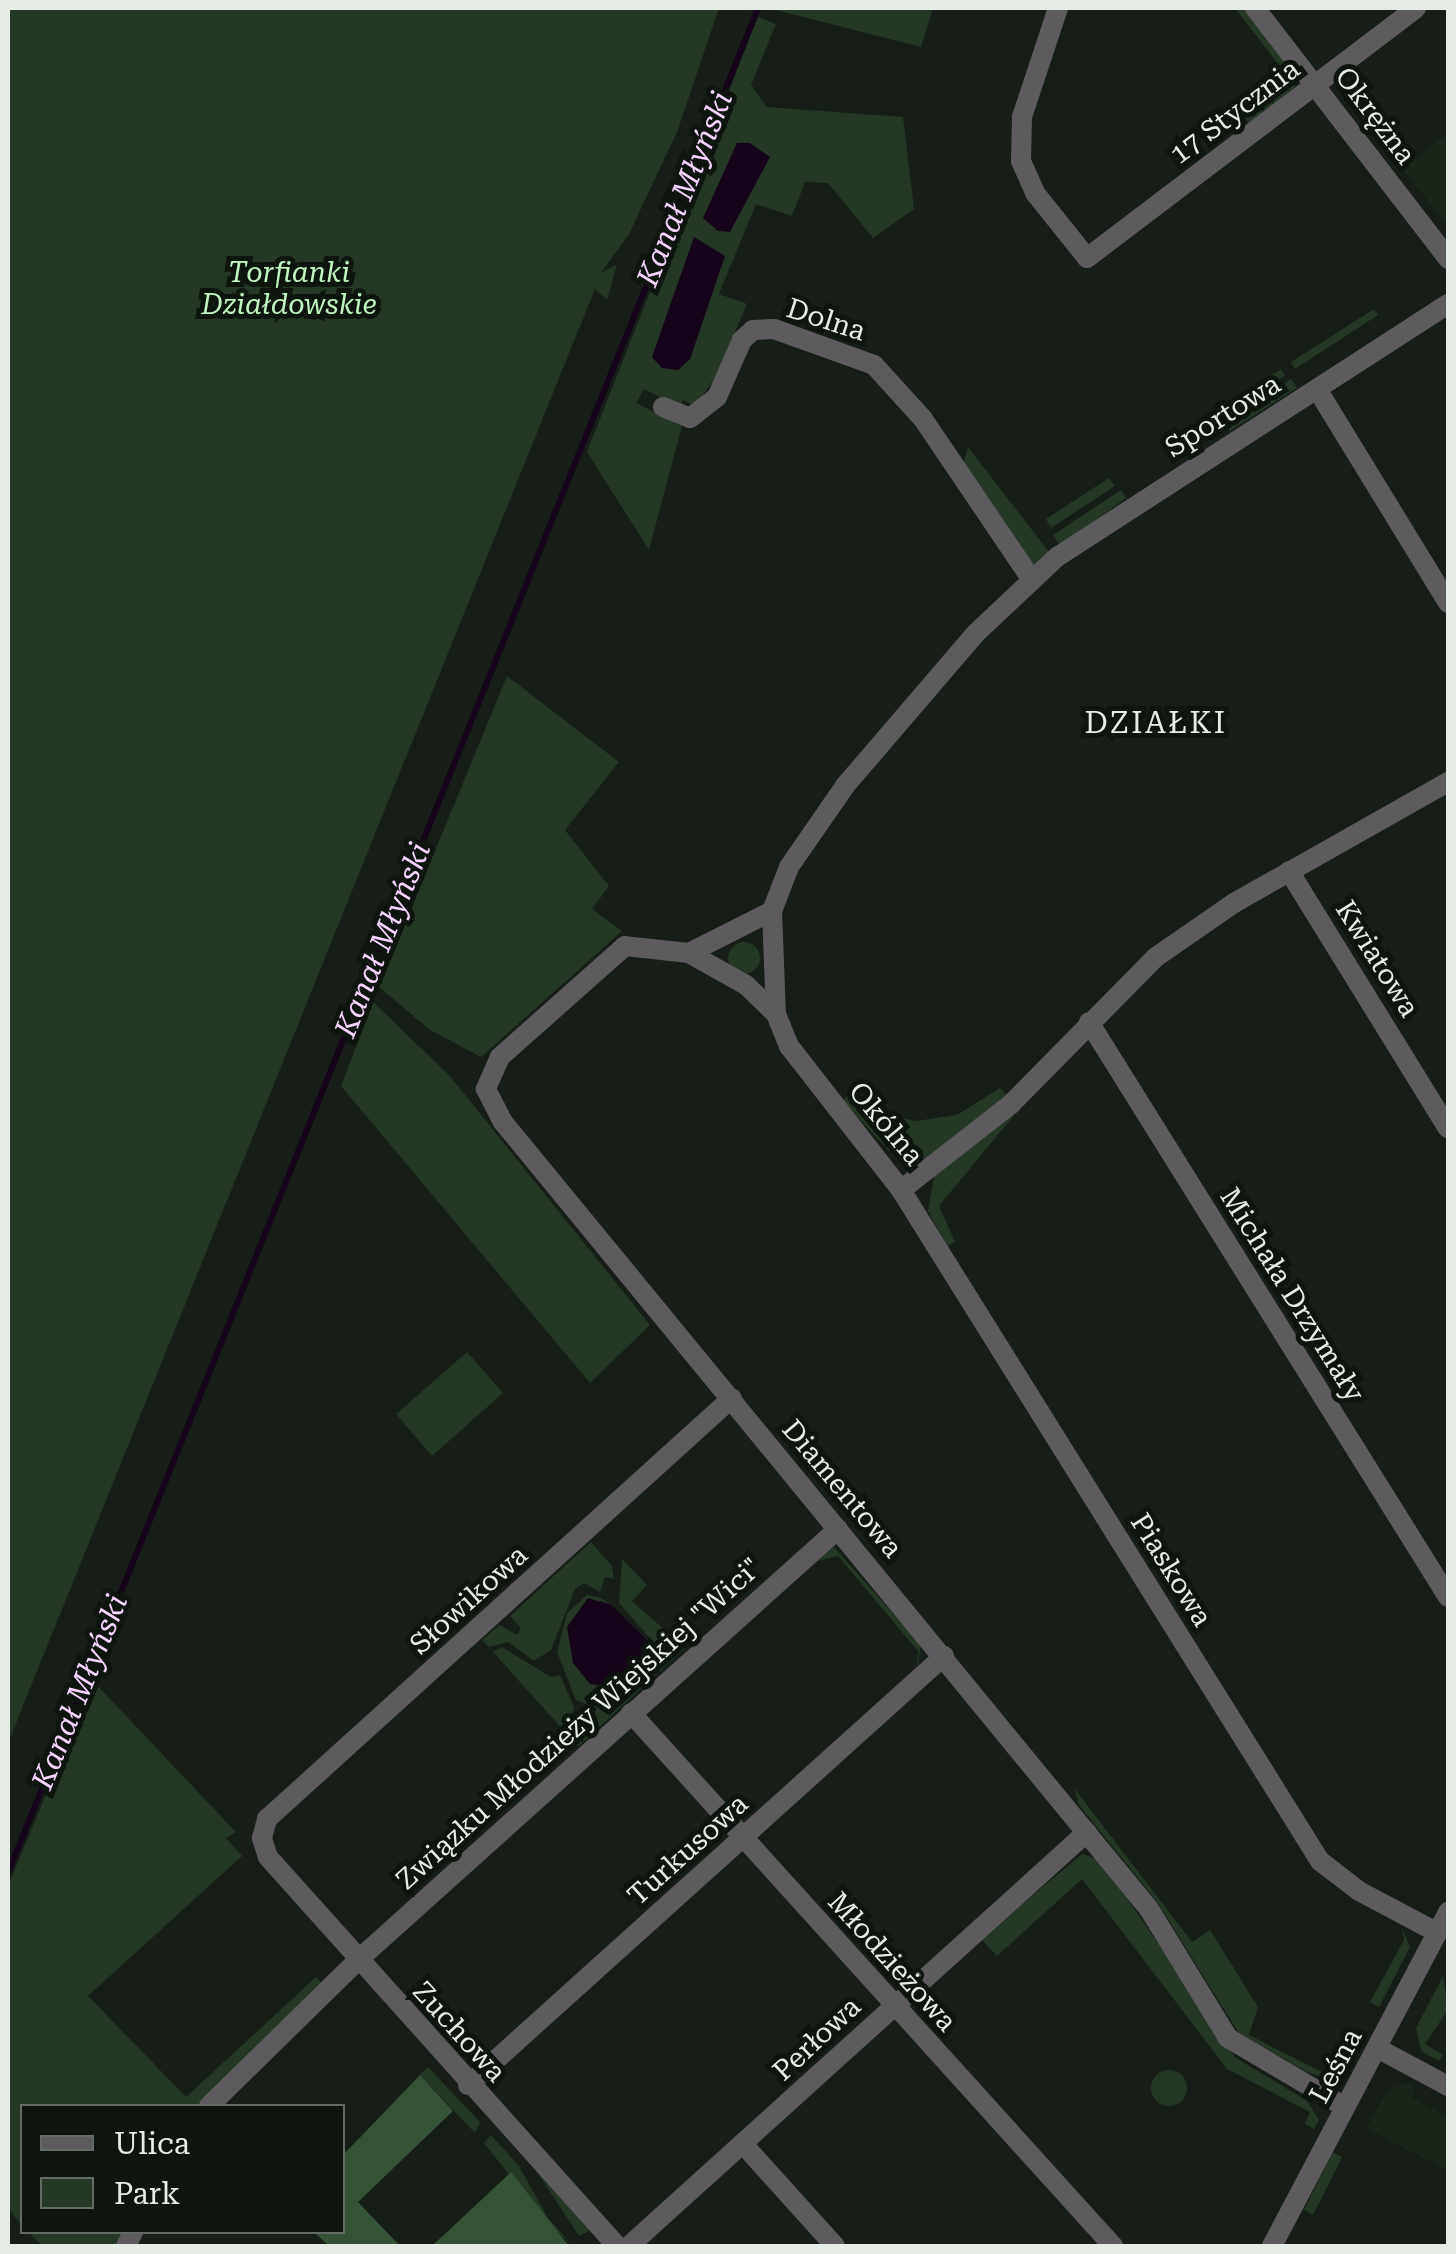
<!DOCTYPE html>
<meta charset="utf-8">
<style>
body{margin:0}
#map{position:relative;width:1456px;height:2254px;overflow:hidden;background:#161e17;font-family:"Roboto Serif",serif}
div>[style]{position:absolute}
.built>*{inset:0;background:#1a261a}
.green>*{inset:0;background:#243825}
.round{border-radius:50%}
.forest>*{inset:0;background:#355236}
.water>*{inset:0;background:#15031a}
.stream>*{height:6px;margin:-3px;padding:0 3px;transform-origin:3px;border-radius:3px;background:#15031a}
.minor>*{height:20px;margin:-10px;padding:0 10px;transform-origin:10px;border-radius:10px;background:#5e5b5f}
span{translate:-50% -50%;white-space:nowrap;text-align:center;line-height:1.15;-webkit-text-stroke:10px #0e150e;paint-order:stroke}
.street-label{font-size:28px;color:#e6ece6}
.park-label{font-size:28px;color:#c0f4c0;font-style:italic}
.water-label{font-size:30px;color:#f7d3ff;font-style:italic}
.neighbourhood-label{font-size:30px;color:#e6ece6;letter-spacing:2.5px}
.frame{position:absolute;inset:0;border:10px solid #e6ece6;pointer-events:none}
.legend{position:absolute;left:20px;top:2104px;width:325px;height:130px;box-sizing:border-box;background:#0e150e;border:2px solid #646b64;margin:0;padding:12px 18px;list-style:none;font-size:30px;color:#e6ece6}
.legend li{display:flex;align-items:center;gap:20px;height:50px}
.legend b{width:50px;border:2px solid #646b64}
</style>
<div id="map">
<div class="built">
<i style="clip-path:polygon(1448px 133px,1448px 226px,1402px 169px)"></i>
<i style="clip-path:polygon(1409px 2083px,1415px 2088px,1411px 2098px,1448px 2116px,1448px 2171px,1366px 2128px,1389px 2089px)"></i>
</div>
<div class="green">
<i style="clip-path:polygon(8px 8px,719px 8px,677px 132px,629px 234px,601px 273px,617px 264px,607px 300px,595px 289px,8px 1743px)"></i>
<i style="clip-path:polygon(768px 8px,933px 8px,921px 47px)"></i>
<i style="clip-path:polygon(1235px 8px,1243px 8px,1295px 75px,1294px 88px,1249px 124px,1244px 116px,1282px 86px,1285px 73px)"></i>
<i style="clip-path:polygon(758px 17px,776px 24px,751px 85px,767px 107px,903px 117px,914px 209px,873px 238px,828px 183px,805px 182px,792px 216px,756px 204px,719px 294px,747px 304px,717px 375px,695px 406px,683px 400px,680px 407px,644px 389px,636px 403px,682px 426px,649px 550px,587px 452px)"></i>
<i style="clip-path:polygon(1374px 309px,1378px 315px,1295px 369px,1291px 362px)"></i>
<i style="clip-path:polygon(1281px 369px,1285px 376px,1210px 424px,1206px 417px)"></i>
<i style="clip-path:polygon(1291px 379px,1297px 388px,1230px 431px,1224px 422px)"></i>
<i style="clip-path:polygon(968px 447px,1049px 552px,1034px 565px,1008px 539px,964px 462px)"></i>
<i style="clip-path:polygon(1109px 478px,1115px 486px,1051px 528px,1046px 519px)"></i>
<i style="clip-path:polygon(1121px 490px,1126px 498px,1060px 546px,1053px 535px)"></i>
<i style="clip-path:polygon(507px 676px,619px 762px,565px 830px,609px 886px,592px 909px,622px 931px,481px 1057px,430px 1030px,379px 987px)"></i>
<i class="round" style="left:728px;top:942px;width:32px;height:32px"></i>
<i style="clip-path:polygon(373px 1002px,449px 1075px,650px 1325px,590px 1383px,341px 1086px)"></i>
<i style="clip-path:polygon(1000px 1088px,1007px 1095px,927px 1158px,913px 1160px,888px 1150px,843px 1101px,848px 1095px,876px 1113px,916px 1121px,957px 1115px)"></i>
<i style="clip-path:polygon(1035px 1090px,939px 1206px,955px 1242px,947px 1246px,928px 1211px,934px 1177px)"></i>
<i style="clip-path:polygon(467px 1352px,503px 1393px,432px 1456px,396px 1414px)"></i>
<i style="clip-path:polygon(591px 1542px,612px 1566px,614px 1579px,605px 1577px,600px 1592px,584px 1583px,575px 1589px,551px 1650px,534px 1661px,508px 1642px,489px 1647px,482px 1640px,500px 1625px,517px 1635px,521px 1628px,510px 1616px)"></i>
<i style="clip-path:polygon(834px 1547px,921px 1645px,916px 1673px,918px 1651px,838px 1556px,818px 1561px,822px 1550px)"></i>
<i style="clip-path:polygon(622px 1559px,647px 1585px,632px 1601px,685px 1648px,579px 1746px,570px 1737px,577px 1719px,588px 1727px,595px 1722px,587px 1709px,627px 1692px,665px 1654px,665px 1645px,656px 1645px,619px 1603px)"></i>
<i style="clip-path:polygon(587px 1595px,601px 1598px,611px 1605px,600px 1600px,619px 1689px,647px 1666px,651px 1648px,653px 1652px,647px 1670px,618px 1693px,588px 1705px,576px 1700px,557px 1652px,567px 1613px)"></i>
<i style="clip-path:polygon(502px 1647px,551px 1677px,560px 1675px,574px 1707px,566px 1733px,493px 1652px)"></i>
<i style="clip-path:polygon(93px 1681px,236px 1832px,226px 1838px,242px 1856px,88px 1996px,186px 2097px,316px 1977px,322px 1984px,197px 2106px,22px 2106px,22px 2226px,8px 2208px,8px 1886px)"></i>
<i style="clip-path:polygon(1074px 1788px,1192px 1942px,1210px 1930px,1258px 2007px,1249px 2035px,1330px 2076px,1351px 2037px,1360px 2041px,1343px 2075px,1327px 2079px,1305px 2071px,1238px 2032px,1158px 1903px,1079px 1805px)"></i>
<i style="clip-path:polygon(1082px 1854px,1097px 1859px,1114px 1879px,1236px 2058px,1307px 2101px,1319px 2120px,1314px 2129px,1305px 2124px,1310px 2112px,1227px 2069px,1082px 1879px,997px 1956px,981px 1939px)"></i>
<i style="clip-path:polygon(1402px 1928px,1410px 1947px,1379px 2007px,1370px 2002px,1404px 1940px)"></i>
<i style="clip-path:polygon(1443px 1976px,1448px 2010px,1425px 2044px,1443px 2055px,1439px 2061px,1421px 2051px,1416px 2028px)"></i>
<i style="clip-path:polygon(428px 2067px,480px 2122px,475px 2133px,420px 2075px)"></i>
<i class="round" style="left:1151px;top:2070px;width:36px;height:36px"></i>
<i style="clip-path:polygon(491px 2135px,519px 2166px,548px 2218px,573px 2246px,545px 2220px,484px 2143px)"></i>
<i style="clip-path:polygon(1333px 2152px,1342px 2157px,1313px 2215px,1304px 2210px)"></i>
<i style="clip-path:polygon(533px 2166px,591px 2230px,579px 2236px)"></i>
<i style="clip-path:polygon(28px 2232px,123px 2232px,115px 2246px,43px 2246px)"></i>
</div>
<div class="forest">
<i style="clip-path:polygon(420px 2075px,453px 2111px,358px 2202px,400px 2246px,329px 2246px,314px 2232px,342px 2232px,343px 2155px)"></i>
<i style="clip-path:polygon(511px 2172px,569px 2246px,432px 2246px)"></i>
</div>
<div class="water">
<i style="clip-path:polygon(737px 143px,750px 143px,770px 157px,730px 232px,718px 231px,703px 218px)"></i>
<i style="clip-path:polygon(694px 237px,725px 256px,690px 359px,678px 370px,662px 368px,652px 357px)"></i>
<i style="clip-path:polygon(588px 1598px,611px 1605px,651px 1644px,647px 1666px,619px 1689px,590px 1684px,573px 1663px,567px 1627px)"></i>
</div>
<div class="stream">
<i style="left:8px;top:1873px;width:2010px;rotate:-68.09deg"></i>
</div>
<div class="minor">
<i style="left:1058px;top:8px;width:115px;rotate:108.3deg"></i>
<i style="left:1022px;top:117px;width:44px;rotate:91.3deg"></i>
<i style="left:1021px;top:161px;width:35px;rotate:66deg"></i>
<i style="left:1035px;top:193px;width:83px;rotate:51.3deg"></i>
<i style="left:1087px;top:258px;width:413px;rotate:-37.2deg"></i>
<i style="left:1255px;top:8px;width:317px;rotate:52.4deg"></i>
<i style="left:1448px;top:304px;width:464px;rotate:147.1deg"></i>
<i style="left:1058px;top:556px;width:112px;rotate:136.8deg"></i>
<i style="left:976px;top:633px;width:201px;rotate:130.6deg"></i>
<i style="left:845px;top:786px;width:98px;rotate:124.7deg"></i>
<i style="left:789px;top:867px;width:47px;rotate:111.1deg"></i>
<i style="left:772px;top:911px;width:103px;rotate:87.8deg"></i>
<i style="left:776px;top:1014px;width:35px;rotate:68deg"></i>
<i style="left:789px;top:1046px;width:182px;rotate:52.1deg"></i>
<i style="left:901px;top:1190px;width:140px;rotate:-38deg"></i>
<i style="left:1011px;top:1104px;width:206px;rotate:-45.4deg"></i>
<i style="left:1156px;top:957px;width:95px;rotate:-34.7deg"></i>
<i style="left:1234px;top:903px;width:246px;rotate:-29.5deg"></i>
<i style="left:1317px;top:389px;width:251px;rotate:58.5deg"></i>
<i style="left:663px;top:407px;width:29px;rotate:22deg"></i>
<i style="left:690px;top:418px;width:34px;rotate:-38deg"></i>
<i style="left:717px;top:397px;width:62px;rotate:-66.3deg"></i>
<i style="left:742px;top:340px;width:15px;rotate:-42deg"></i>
<i style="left:753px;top:330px;width:21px;rotate:-3deg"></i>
<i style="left:774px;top:329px;width:106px;rotate:19.8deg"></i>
<i style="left:874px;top:365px;width:73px;rotate:47.8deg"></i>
<i style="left:923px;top:419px;width:194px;rotate:55.9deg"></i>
<i style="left:1289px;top:871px;width:302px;rotate:58.3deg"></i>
<i style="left:689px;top:953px;width:93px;rotate:-26.8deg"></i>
<i style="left:776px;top:1014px;width:42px;rotate:-136deg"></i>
<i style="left:746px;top:985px;width:65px;rotate:-150.7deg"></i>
<i style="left:689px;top:953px;width:64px;rotate:-173.8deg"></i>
<i style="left:625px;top:946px;width:167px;rotate:138.4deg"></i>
<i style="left:500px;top:1057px;width:35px;rotate:114deg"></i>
<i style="left:486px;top:1089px;width:37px;rotate:63deg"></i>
<i style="left:503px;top:1122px;width:1018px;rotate:50.62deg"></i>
<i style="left:1149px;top:1909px;width:151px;rotate:58.5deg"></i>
<i style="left:1228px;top:2038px;width:136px;rotate:30.5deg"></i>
<i style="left:1089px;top:1022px;width:678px;rotate:58.02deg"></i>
<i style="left:901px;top:1190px;width:791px;rotate:58.02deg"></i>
<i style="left:1320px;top:1861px;width:49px;rotate:37.6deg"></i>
<i style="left:1359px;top:1891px;width:89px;rotate:28deg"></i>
<i style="left:631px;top:1713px;width:719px;rotate:47.88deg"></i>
<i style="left:1377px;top:2048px;width:81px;rotate:28.2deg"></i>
<i style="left:468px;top:2085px;width:641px;rotate:-42.03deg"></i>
<i style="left:209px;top:2106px;width:209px;rotate:-44.4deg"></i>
<i style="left:358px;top:1960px;width:645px;rotate:-41.92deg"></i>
<i style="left:743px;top:2144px;width:137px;rotate:48deg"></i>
<i style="left:126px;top:2246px;width:16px;rotate:-63deg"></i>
<i style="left:617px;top:2246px;width:523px;rotate:-131.9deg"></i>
<i style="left:268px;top:1857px;width:20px;rotate:-108deg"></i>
<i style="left:262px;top:1838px;width:20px;rotate:-75deg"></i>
<i style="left:267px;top:1819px;width:627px;rotate:-42.16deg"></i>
<i style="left:629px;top:2246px;width:617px;rotate:-42.11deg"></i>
<i style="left:1272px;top:2246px;width:378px;rotate:-62.2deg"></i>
</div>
<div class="street-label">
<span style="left:1235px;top:112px;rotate:-37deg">17 Stycznia</span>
<span style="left:1375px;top:116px;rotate:53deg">Okrężna</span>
<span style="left:826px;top:320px;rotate:18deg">Dolna</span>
<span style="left:1223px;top:416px;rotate:-32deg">Sportowa</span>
<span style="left:1377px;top:959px;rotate:58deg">Kwiatowa</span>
<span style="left:886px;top:1124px;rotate:50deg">Okólna</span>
<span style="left:1292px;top:1295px;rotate:58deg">Michała Drzymały</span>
<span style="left:842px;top:1489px;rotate:50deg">Diamentowa</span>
<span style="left:1171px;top:1570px;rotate:58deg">Piaskowa</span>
<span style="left:469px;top:1600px;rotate:-42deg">Słowikowa</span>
<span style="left:579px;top:1724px;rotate:-42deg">Związku Młodzieży Wiejskiej "Wici"</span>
<span style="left:688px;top:1850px;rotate:-42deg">Turkusowa</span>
<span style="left:892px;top:1962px;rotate:48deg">Młodzieżowa</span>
<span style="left:459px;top:2032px;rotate:48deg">Zuchowa</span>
<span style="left:817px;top:2039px;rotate:-43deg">Perłowa</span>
<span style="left:1336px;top:2066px;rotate:-62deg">Leśna</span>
</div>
<div class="park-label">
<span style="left:289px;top:289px">Torfianki<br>Działdowskie</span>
</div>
<div class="water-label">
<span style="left:685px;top:189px;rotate:-68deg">Kanał Młyński</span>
<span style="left:383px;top:940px;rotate:-68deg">Kanał Młyński</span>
<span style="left:80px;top:1692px;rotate:-68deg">Kanał Młyński</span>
</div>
<div class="neighbourhood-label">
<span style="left:1156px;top:723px">DZIAŁKI</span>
</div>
<div class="frame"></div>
<ul class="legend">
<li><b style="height:12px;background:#5e5b5f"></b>Ulica</li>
<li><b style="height:28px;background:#243825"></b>Park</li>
</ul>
</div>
